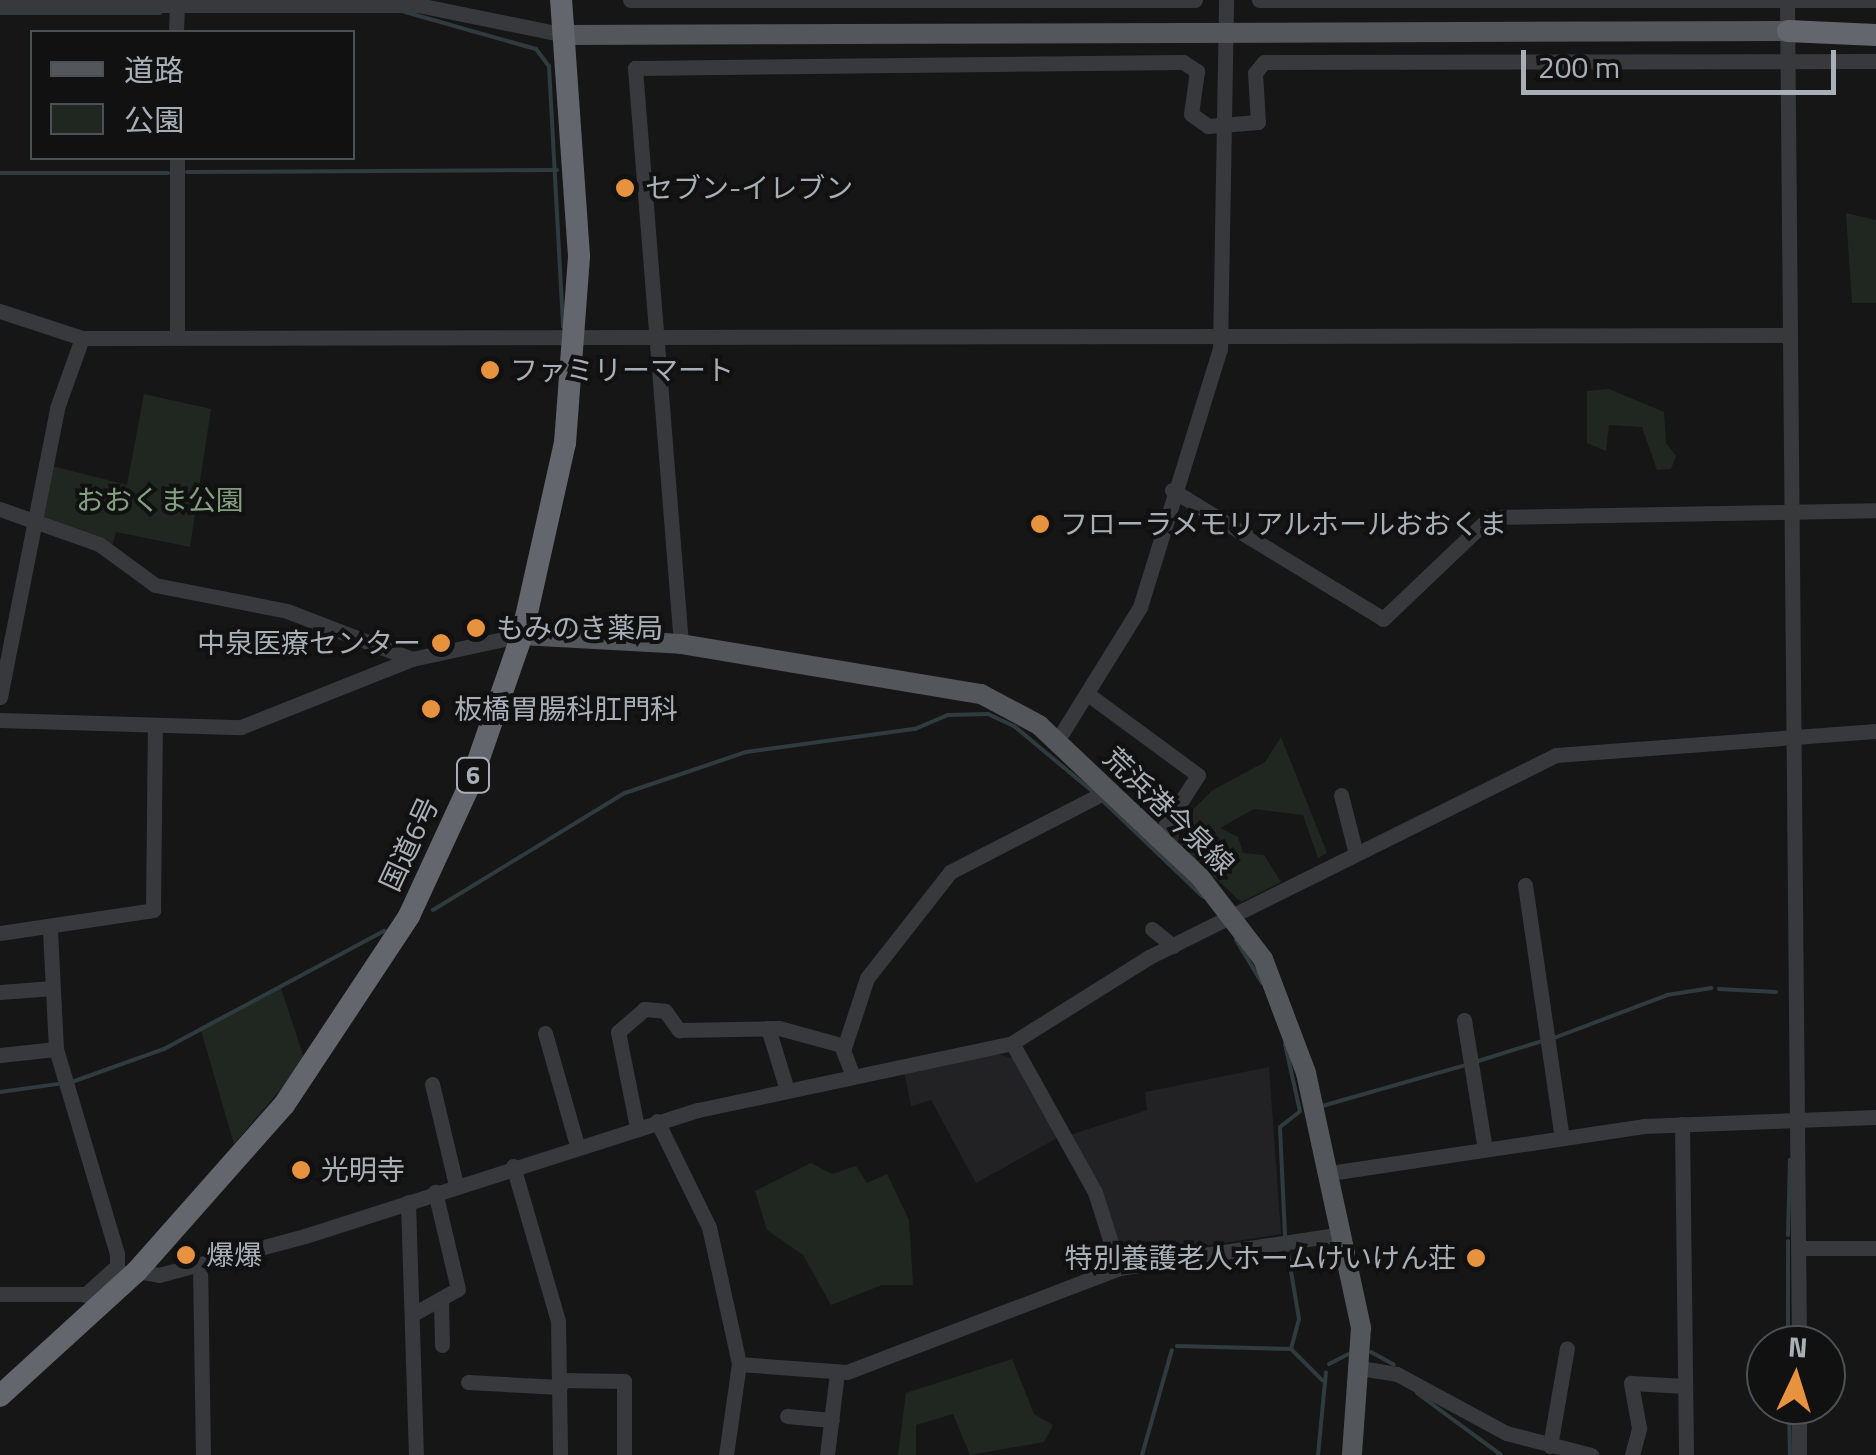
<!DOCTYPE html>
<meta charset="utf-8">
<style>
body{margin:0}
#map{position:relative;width:1876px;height:1455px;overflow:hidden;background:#161617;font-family:"Titillium Web","Noto Sans JP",sans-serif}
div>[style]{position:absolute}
.built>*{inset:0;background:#222224}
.green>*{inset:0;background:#202720}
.stream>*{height:4px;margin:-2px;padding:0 2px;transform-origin:2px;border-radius:2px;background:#2f3b3f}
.minor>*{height:15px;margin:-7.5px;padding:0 7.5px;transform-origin:7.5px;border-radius:7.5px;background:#37393c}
.major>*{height:20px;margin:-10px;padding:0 10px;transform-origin:10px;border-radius:10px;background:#53565b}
.highway>*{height:22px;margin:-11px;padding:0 11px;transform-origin:11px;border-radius:11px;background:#63676d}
.dots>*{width:28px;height:28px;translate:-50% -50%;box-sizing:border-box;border:5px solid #111112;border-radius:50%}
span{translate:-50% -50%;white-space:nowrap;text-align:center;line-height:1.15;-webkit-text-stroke:8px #111112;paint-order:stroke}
.shield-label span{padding:2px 8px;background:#111112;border:2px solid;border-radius:8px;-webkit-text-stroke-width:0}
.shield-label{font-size:25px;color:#a8afb7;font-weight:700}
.poi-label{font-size:28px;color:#a8afb7}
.left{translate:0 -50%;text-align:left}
.right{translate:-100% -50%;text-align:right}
.park-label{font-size:28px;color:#84a080}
.street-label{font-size:28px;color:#a8afb7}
.legend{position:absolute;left:30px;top:30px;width:325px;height:130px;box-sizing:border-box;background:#111112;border:2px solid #4d5054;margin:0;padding:12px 18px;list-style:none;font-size:30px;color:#a8afb7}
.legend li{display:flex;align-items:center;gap:20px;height:50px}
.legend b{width:50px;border:2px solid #4d5054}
.north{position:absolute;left:1746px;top:1325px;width:100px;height:100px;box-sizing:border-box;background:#111112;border:2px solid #4d5054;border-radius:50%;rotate:4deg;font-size:28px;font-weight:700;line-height:40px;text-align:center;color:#a8afb7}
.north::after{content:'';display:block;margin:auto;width:35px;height:45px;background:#e7923e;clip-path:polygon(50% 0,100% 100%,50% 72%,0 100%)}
.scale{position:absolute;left:1521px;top:50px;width:315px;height:45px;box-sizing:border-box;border:5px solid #a8afb7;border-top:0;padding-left:12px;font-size:30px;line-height:35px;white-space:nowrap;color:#a8afb7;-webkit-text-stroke:8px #111112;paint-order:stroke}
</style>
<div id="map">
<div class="built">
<i style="clip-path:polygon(998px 1054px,1012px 1058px,1057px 1138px,976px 1183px,931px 1100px,911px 1106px,904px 1070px)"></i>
<i style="clip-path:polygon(1269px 1067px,1281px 1234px,1125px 1258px,1070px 1135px,1147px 1110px,1145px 1092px)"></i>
</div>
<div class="green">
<i style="clip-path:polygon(1846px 213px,1876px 220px,1876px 303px,1852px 303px)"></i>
<i style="clip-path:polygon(1609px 389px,1664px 412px,1666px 443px,1676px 456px,1671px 469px,1657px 470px,1642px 427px,1609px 425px,1606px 451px,1587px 443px,1587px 391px)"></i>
<i style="clip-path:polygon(144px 394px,211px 409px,190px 547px,116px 532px,112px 546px,40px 515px,48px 465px,127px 485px)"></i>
<i style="clip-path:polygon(1281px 737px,1327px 853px,1318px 858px,1303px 815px,1254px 809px,1220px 828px,1238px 837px,1243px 853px,1264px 855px,1281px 882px,1241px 902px,1168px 834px,1213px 790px,1265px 762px)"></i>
<i style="clip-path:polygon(280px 985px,305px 1061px,234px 1144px,200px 1027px)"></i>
<i style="clip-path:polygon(811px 1163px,832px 1174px,856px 1166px,867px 1183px,887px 1174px,909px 1220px,913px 1285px,882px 1285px,831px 1305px,803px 1255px,767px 1230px,755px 1191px)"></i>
<i style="clip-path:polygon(1012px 1359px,1034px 1414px,1053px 1425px,1044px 1442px,970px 1455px,953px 1414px,916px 1425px,916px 1455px,898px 1455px,906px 1393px)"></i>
</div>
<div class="stream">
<i style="left:405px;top:12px;width:136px;rotate:15.8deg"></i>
<i style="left:536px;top:49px;width:21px;rotate:53deg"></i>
<i style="left:549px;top:66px;width:261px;rotate:86.9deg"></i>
<i style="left:0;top:13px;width:160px"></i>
<i style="left:187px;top:172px;width:370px;rotate:-0.3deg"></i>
<i style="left:0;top:173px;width:168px"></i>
<i style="left:1102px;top:800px;width:140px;rotate:43.8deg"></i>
<i style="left:433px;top:910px;width:225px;rotate:-31.4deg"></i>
<i style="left:625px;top:793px;width:128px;rotate:-18.7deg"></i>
<i style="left:746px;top:752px;width:171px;rotate:-7.8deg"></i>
<i style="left:915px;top:729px;width:36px;rotate:-23deg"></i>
<i style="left:948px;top:715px;width:40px;rotate:-1.4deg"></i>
<i style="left:988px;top:714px;width:29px;rotate:25deg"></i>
<i style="left:1014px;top:726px;width:102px;rotate:39.8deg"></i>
<i style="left:1236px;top:940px;width:50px;rotate:58.8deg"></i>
<i style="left:1719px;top:989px;width:57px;rotate:3deg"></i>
<i style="left:1554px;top:1038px;width:121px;rotate:-20.8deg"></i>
<i style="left:1667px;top:995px;width:45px;rotate:-9deg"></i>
<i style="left:1285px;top:1044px;width:69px;rotate:77.4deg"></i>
<i style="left:1475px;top:1062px;width:70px;rotate:-17.4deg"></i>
<i style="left:69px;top:1083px;width:101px;rotate:-19.7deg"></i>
<i style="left:164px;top:1049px;width:250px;rotate:-28.2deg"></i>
<i style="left:0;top:1092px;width:59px;rotate:-7.9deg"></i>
<i style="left:1322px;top:1106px;width:150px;rotate:-15.9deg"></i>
<i style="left:1285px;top:1235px;width:108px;rotate:-92.7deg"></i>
<i style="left:1280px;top:1127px;width:24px;rotate:-38deg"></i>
<i style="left:1788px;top:1235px;width:75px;rotate:-88.5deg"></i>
<i style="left:1788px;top:1241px;width:104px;rotate:90deg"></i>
<i style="left:1177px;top:1346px;width:114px;rotate:1.5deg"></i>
<i style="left:1291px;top:1349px;width:31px;rotate:-75deg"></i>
<i style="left:1299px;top:1319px;width:73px;rotate:-99.5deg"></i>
<i style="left:1291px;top:1349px;width:44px;rotate:45deg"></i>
<i style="left:1371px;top:1352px;width:26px;rotate:29deg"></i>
<i style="left:1329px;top:1364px;width:22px;rotate:-27deg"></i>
<i style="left:1417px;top:1393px;width:104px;rotate:36.4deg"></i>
<i style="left:1789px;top:1405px;width:50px;rotate:88.9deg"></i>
<i style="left:1142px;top:1455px;width:109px;rotate:-74.1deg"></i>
<i style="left:1318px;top:1455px;width:83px;rotate:-84.5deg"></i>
</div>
<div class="minor">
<i style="left:630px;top:0;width:565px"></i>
<i style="left:1259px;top:0;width:617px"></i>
<i style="left:1787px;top:0;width:1345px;rotate:89.49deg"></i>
<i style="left:0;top:5px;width:418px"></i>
<i style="left:418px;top:5px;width:150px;rotate:11.5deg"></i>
<i style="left:176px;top:32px;width:32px;rotate:-88deg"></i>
<i style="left:177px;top:158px;width:178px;rotate:90deg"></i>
<i style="left:0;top:311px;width:86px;rotate:18.2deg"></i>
<i style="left:82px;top:338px;width:1708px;rotate:-0.1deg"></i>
<i style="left:1172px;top:490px;width:247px;rotate:31.4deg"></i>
<i style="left:1383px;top:619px;width:148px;rotate:-43.6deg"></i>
<i style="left:1490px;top:517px;width:386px;rotate:-1deg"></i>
<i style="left:0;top:509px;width:105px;rotate:19.5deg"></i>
<i style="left:99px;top:544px;width:69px;rotate:36.2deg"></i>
<i style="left:155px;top:585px;width:135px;rotate:11.1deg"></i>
<i style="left:287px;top:611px;width:134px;rotate:21deg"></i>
<i style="left:681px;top:644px;width:578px;rotate:-94.57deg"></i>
<i style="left:635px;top:68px;width:548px;rotate:-0.63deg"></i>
<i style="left:1183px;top:62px;width:17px;rotate:33deg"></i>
<i style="left:1197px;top:71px;width:43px;rotate:97.9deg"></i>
<i style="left:1191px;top:114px;width:21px;rotate:35deg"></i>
<i style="left:1208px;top:126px;width:50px;rotate:-4.6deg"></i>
<i style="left:1258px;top:122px;width:49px;rotate:-93.5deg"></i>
<i style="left:1255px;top:73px;width:14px;rotate:-51deg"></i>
<i style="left:1264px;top:62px;width:612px;rotate:-0.09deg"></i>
<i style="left:1089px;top:695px;width:135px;rotate:36.3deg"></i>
<i style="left:1198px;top:775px;width:74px;rotate:122.8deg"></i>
<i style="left:0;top:697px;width:295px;rotate:-78.8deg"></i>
<i style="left:57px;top:408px;width:74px;rotate:-70.3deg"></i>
<i style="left:0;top:720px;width:241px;rotate:1.7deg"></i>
<i style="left:241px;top:727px;width:184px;rotate:-21.7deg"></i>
<i style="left:412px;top:659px;width:113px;rotate:-12.3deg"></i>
<i style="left:1057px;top:741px;width:158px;rotate:-58.2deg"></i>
<i style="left:1140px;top:607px;width:270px;rotate:-72.8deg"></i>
<i style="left:1220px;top:349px;width:349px;rotate:-89deg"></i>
<i style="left:1341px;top:795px;width:57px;rotate:75.7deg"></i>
<i style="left:1525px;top:885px;width:256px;rotate:81.7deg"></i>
<i style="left:1152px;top:929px;width:27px;rotate:39deg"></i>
<i style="left:0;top:933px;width:155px;rotate:-8.5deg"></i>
<i style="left:153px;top:910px;width:184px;rotate:-89.4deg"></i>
<i style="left:0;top:992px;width:53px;rotate:-4.3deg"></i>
<i style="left:1464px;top:1020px;width:131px;rotate:80.8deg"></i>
<i style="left:768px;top:1028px;width:65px;rotate:73deg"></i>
<i style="left:545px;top:1033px;width:116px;rotate:74.1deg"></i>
<i style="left:1012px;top:1043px;width:171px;rotate:60.9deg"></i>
<i style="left:1095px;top:1192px;width:80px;rotate:72.5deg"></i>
<i style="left:844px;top:1048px;width:74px;rotate:-71.8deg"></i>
<i style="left:867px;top:978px;width:135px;rotate:-51.9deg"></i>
<i style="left:950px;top:872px;width:177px;rotate:-27.3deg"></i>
<i style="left:56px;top:1049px;width:214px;rotate:73.4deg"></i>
<i style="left:117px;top:1254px;width:12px;rotate:90deg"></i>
<i style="left:117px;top:1266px;width:43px;rotate:137.8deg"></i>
<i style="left:0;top:1055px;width:56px;rotate:-6.1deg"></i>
<i style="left:56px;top:1049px;width:120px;rotate:-92.9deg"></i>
<i style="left:432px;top:1084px;width:104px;rotate:76.6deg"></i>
<i style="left:657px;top:1121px;width:118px;rotate:63.9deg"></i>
<i style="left:709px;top:1227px;width:140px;rotate:77.6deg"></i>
<i style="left:739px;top:1364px;width:108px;rotate:4.2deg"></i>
<i style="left:847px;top:1372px;width:291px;rotate:-20.9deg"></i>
<i style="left:1119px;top:1268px;width:226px;rotate:-8.7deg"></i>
<i style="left:1682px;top:1124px;width:331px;rotate:89.3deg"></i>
<i style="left:637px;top:1127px;width:97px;rotate:-101.3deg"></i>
<i style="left:618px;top:1032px;width:35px;rotate:-41deg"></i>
<i style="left:644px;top:1009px;width:21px;rotate:5deg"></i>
<i style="left:665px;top:1011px;width:24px;rotate:54deg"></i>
<i style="left:679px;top:1030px;width:100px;rotate:-1.1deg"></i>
<i style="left:779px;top:1028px;width:64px;rotate:15.3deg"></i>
<i style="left:841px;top:1045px;width:30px;rotate:69deg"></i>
<i style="left:513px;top:1166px;width:161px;rotate:73.8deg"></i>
<i style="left:558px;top:1321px;width:134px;rotate:89.1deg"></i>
<i style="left:1330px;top:1173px;width:317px;rotate:-8.5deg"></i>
<i style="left:1643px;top:1126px;width:233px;rotate:-2.2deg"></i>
<i style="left:408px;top:1202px;width:253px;rotate:88.2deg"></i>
<i style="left:1798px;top:1248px;width:78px"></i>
<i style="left:200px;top:1265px;width:190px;rotate:89.1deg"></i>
<i style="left:137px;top:1271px;width:22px;rotate:10deg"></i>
<i style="left:159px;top:1275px;width:151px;rotate:-15deg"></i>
<i style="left:305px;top:1236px;width:413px;rotate:-17.8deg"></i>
<i style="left:698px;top:1110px;width:321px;rotate:-12deg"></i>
<i style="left:1012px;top:1043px;width:162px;rotate:-32.1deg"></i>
<i style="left:1149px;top:957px;width:454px;rotate:-26.4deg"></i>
<i style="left:1556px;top:755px;width:321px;rotate:-4.3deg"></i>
<i style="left:0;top:1294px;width:95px"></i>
<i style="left:441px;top:1301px;width:44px;rotate:88.7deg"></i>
<i style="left:413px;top:1314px;width:51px;rotate:-29.1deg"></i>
<i style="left:458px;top:1289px;width:100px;rotate:-103.3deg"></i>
<i style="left:1360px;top:1368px;width:37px;rotate:9deg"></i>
<i style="left:1397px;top:1374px;width:124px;rotate:28.4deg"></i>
<i style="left:1506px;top:1433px;width:88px;rotate:14.5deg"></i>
<i style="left:560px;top:1380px;width:64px;rotate:0.9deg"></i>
<i style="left:624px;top:1381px;width:74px;rotate:90deg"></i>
<i style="left:468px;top:1382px;width:92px;rotate:3.1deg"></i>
<i style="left:1799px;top:1405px;width:50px;rotate:90deg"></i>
<i style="left:787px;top:1416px;width:45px;rotate:5.1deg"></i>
<i style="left:1550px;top:1446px;width:99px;rotate:-80.2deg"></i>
<i style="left:726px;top:1455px;width:92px;rotate:-81.9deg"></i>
<i style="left:827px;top:1455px;width:84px;rotate:-83.1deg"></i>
<i style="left:1632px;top:1455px;width:28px;rotate:-75deg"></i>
<i style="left:1639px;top:1428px;width:46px;rotate:-100.1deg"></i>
<i style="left:1631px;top:1383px;width:54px;rotate:3.2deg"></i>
</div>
<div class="major">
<i style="left:565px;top:35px;width:1223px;rotate:-0.19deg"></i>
<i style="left:522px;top:635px;width:159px;rotate:3.2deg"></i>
<i style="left:681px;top:644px;width:304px;rotate:9.5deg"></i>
<i style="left:981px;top:694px;width:66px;rotate:28.1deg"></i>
<i style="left:1039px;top:725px;width:221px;rotate:43.4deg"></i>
<i style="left:1200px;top:877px;width:103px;rotate:52.5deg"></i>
<i style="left:1263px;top:959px;width:122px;rotate:69.3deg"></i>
<i style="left:1306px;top:1073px;width:261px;rotate:77.8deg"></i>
<i style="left:1361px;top:1328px;width:127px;rotate:94.1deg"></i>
</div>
<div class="highway">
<i style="left:1788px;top:31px;width:88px;rotate:2.6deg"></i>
<i style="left:0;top:1396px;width:185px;rotate:-42.4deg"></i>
<i style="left:137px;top:1271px;width:222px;rotate:-48.5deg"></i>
<i style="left:284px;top:1105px;width:227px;rotate:-56.5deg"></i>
<i style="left:409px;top:916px;width:145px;rotate:-65.2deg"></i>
<i style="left:470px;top:784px;width:158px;rotate:-70.8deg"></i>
<i style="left:522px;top:635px;width:197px;rotate:-77.4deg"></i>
<i style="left:565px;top:443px;width:188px;rotate:-85.7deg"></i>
<i style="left:579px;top:256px;width:257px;rotate:-94deg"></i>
</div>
<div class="dots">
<i style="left:625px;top:188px;background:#e7923e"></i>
<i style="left:490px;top:370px;background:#e7923e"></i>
<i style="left:1040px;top:524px;background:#e7923e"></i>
<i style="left:476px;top:628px;background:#e7923e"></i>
<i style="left:441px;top:643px;background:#e7923e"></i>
<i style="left:431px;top:709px;background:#e7923e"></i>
<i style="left:301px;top:1170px;background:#e7923e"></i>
<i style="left:186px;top:1255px;background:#e7923e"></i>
<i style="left:1476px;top:1258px;background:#e7923e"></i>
</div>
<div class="shield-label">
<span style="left:473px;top:775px">6</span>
</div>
<div class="poi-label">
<span class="left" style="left:645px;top:188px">セブン-イレブン</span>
<span class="left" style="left:510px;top:370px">ファミリーマート</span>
<span class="left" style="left:1060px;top:524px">フローラメモリアルホールおおくま</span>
<span class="left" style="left:496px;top:628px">もみのき薬局</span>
<span class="right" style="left:421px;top:643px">中泉医療センター</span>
<span class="left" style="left:454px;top:709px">板橋胃腸科肛門科</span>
<span class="left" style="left:321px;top:1170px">光明寺</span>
<span class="left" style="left:206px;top:1255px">爆爆</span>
<span class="right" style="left:1456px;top:1258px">特別養護老人ホームけいけん荘</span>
</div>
<div class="park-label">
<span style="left:160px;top:500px">おおくま公園</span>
</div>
<div class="street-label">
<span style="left:1169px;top:811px;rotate:44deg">荒浜港今泉線</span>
<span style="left:409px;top:844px;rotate:-65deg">国道6号</span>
</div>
<ul class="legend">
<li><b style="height:12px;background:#53565b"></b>道路</li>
<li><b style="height:28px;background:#202720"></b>公園</li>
</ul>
<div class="north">N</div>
<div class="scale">200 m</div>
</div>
